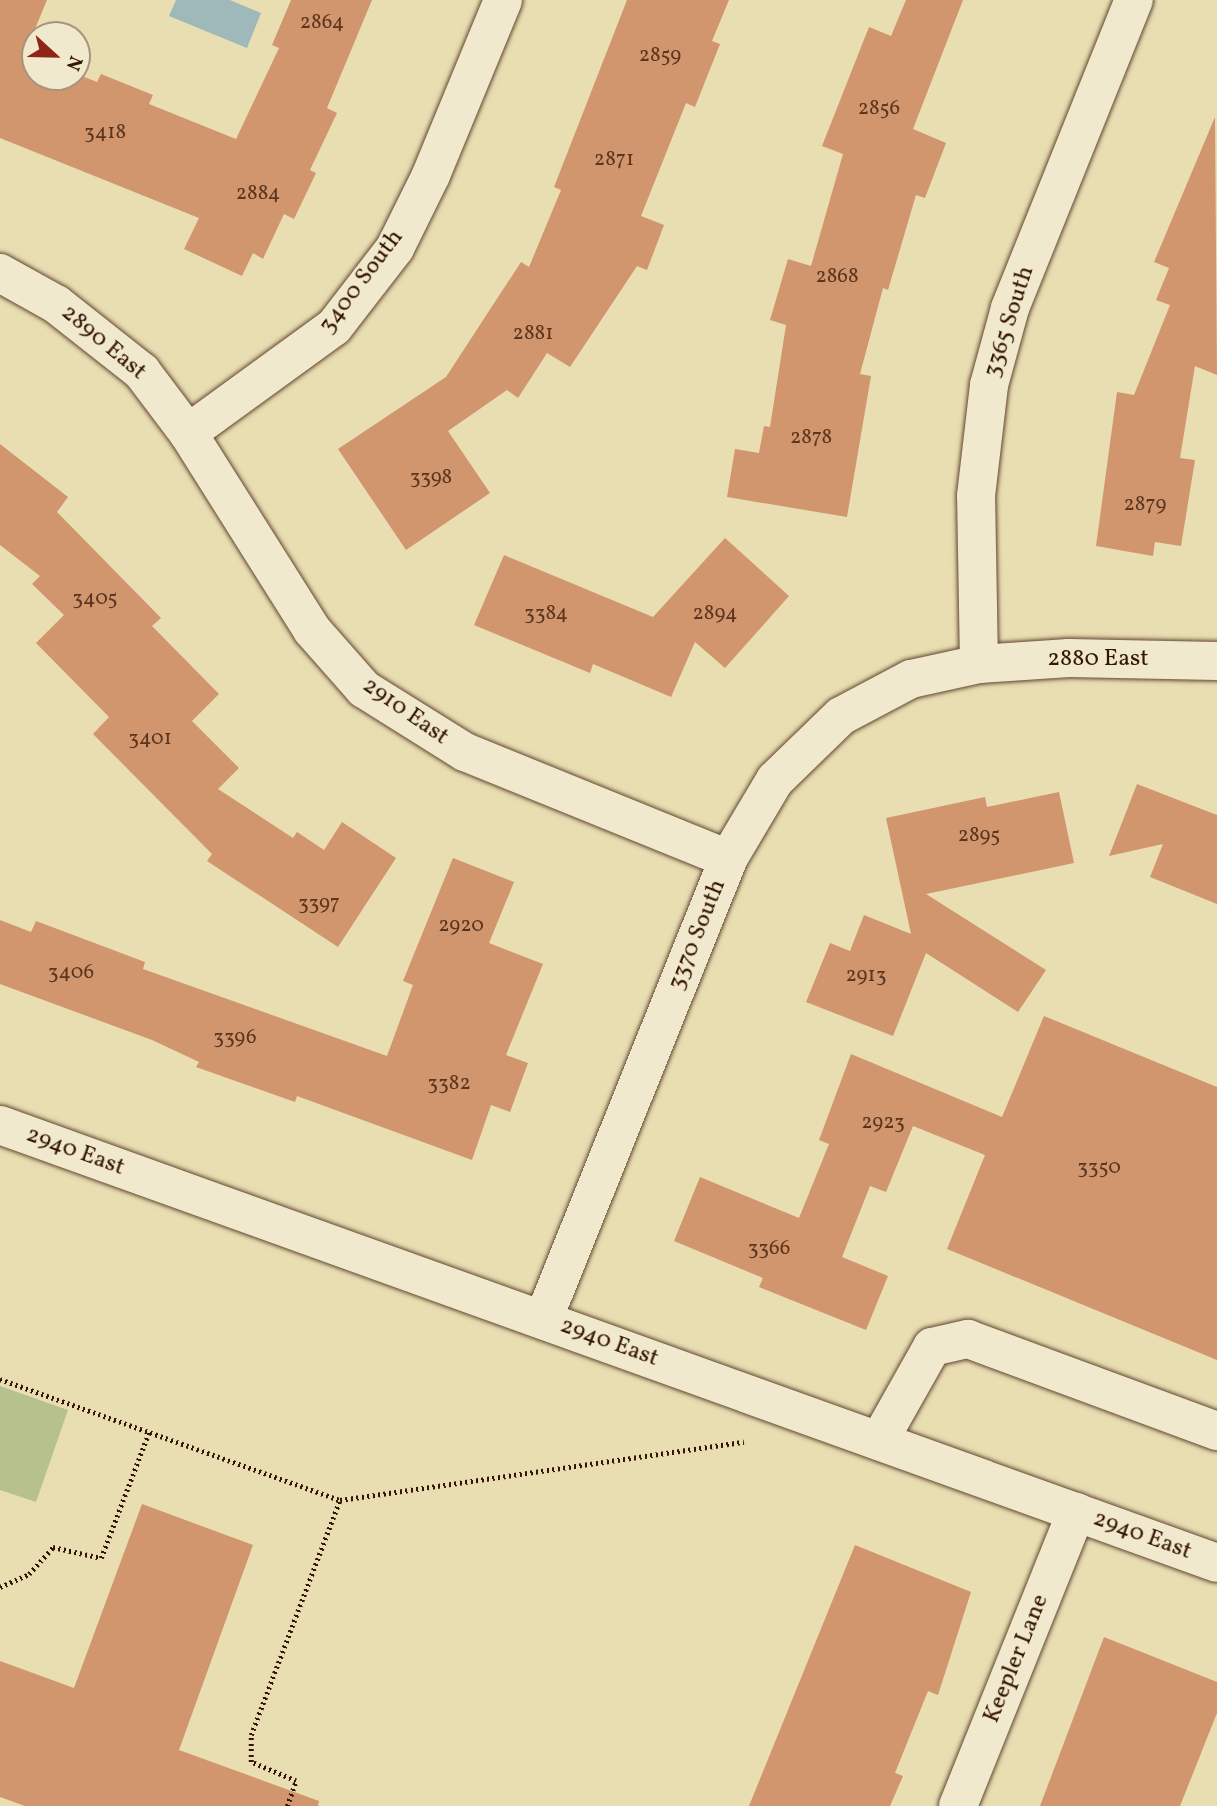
<!DOCTYPE html>
<style>
body{margin:0}
#map{position:relative;width:1217px;height:1806px;overflow:hidden;background:#e9ddb2;font-family:Vollkorn,serif}
div>[style]{position:absolute}
.green>*{inset:0;background:#b6c18d}
.water>*{inset:0;background:#9fb8b9}
.building>*{inset:0;background:#d1966e}
.path>*{height:4.5px;margin-top:-2.25px;transform-origin:0;background:repeating-linear-gradient(90deg,#351505 0 2px,transparent 0 5.5px)}
.roads{filter:drop-shadow(0 0 2px #624730) drop-shadow(0 0 2px #624730)}
.minor>*{height:38px;margin:-19px;padding:0 19px;transform-origin:19px;border-radius:19px;background:#f1e9cd}
span{translate:-50% -50%;white-space:nowrap;text-align:center;line-height:1.15;-webkit-text-stroke:5px #f1e9cd;paint-order:stroke}
.number-label{font-size:21px;color:#5c351f}
.number-label span{-webkit-text-stroke-width:0}
.street-label{font-size:24px;color:#351505}
.north{position:absolute;left:21px;top:21px;width:70px;height:70px;box-sizing:border-box;background:#f1e9cd;border:2px solid #a6947d;border-radius:50%;rotate:112deg;font-size:19px;font-weight:700;line-height:28px;text-align:center;color:#351505}
.north::after{content:'';display:block;margin:auto;width:24px;height:32px;background:#8f2418;clip-path:polygon(50% 0,100% 100%,50% 72%,0 100%)}
</style>
<div id="map">
<div class="green">
<i style="clip-path:polygon(0 1386px,68px 1410px,36px 1502px,0 1490px)"></i>
</div>
<div class="water">
<i style="clip-path:polygon(176px 0,230px 0,261px 13px,247px 48px,169px 16px)"></i>
</div>
<div class="building">
<i style="clip-path:polygon(0 0,47px 0,25px 53px,35px 57px,35px 77px,77px 74px,97px 82px,101px 74px,153px 95px,149px 104px,236px 139px,279px 48px,272px 45px,291px 0,372px 0,327px 108px,337px 113px,310px 170px,316px 173px,294px 219px,284px 214px,263px 259px,253px 253px,242px 276px,184px 249px,199px 218px,0 138px)"></i>
<i style="clip-path:polygon(627px 0,729px 0,712px 41px,720px 44px,695px 107px,686px 103px,641px 216px,664px 225px,647px 270px,637px 266px,570px 367px,547px 353px,518px 398px,507px 390px,448px 431px,490px 493px,406px 550px,338px 449px,446px 377px,521px 262px,529px 267px,561px 190px,554px 187px)"></i>
<i style="clip-path:polygon(906px 0,963px 0,913px 129px,946px 143px,925px 198px,916px 195px,888px 290px,883px 288px,860px 374px,871px 376px,847px 517px,727px 497px,735px 449px,759px 453px,764px 426px,770px 427px,786px 325px,770px 320px,788px 259px,811px 266px,843px 154px,822px 146px,869px 27px,891px 36px)"></i>
<i style="clip-path:polygon(1215px 117px,1217px 375px,1195px 366px,1180px 458px,1195px 460px,1181px 546px,1155px 542px,1153px 556px,1096px 546px,1117px 392px,1134px 395px,1170px 305px,1156px 300px,1169px 268px,1154px 262px)"></i>
<i style="clip-path:polygon(0 444px,68px 497px,57px 512px,161px 618px,152px 626px,219px 694px,192px 721px,239px 768px,218px 789px,293px 838px,297px 832px,324px 850px,342px 822px,396px 858px,338px 947px,207px 861px,212px 854px,93px 734px,109px 717px,36px 643px,64px 615px,32px 584px,40px 576px,0 545px)"></i>
<i style="clip-path:polygon(725px 538px,789px 596px,725px 668px,695px 642px,671px 697px,593px 664px,590px 673px,474px 625px,504px 555px,653px 617px)"></i>
<i style="clip-path:polygon(1137px 784px,1217px 815px,1217px 904px,1150px 877px,1163px 844px,1109px 856px)"></i>
<i style="clip-path:polygon(1059px 792px,1074px 863px,926px 894px,1046px 970px,1018px 1012px,926px 953px,893px 1036px,806px 1002px,830px 943px,850px 951px,864px 915px,911px 934px,886px 818px,985px 797px,987px 807px)"></i>
<i style="clip-path:polygon(453px 858px,514px 882px,489px 943px,543px 964px,506px 1055px,528px 1063px,510px 1112px,491px 1105px,472px 1160px,297px 1096px,295px 1102px,196px 1067px,199px 1062px,152px 1040px,0 984px,0 920px,31px 932px,36px 921px,145px 962px,143px 969px,387px 1056px,413px 985px,403px 981px)"></i>
<i style="clip-path:polygon(1044px 1016px,1217px 1087px,1217px 1360px,947px 1249px,985px 1155px,913px 1126px,886px 1192px,870px 1186px,842px 1257px,888px 1276px,866px 1330px,759px 1287px,763px 1278px,674px 1241px,700px 1177px,799px 1218px,829px 1144px,819px 1140px,851px 1054px,1002px 1117px)"></i>
<i style="clip-path:polygon(142px 1504px,253px 1545px,179px 1750px,319px 1801px,318px 1806px,25px 1806px,0 1797px,0 1661px,74px 1688px)"></i>
<i style="clip-path:polygon(855px 1545px,971px 1592px,938px 1695px,928px 1691px,895px 1773px,903px 1776px,890px 1806px,749px 1806px)"></i>
<i style="clip-path:polygon(1104px 1637px,1217px 1682px,1217px 1713px,1180px 1806px,1040px 1806px)"></i>
</div>
<div class="path">
<i style="left:0;top:1379px;width:361px;rotate:19.6deg"></i>
<i style="left:340px;top:1500px;width:408px;rotate:-8.2deg"></i>
<i style="left:0;top:1587px;width:32px;rotate:-24deg"></i>
<i style="left:29px;top:1574px;width:36px;rotate:-48deg"></i>
<i style="left:53px;top:1547px;width:49px;rotate:12.9deg"></i>
<i style="left:101px;top:1558px;width:135px;rotate:-69.1deg"></i>
<i style="left:287px;top:1806px;width:27px;rotate:-70deg"></i>
<i style="left:296px;top:1781px;width:49px;rotate:-157.1deg"></i>
<i style="left:251px;top:1762px;width:27px;rotate:-90deg"></i>
<i style="left:251px;top:1735px;width:251px;rotate:-69.3deg"></i>
</div>
<div class="roads">
<div class="minor">
<i style="left:0;top:273px;width:64px;rotate:29deg"></i>
<i style="left:56px;top:304px;width:110px;rotate:38.3deg"></i>
<i style="left:142px;top:372px;width:76px;rotate:53deg"></i>
<i style="left:188px;top:433px;width:233px;rotate:57.8deg"></i>
<i style="left:312px;top:630px;width:79px;rotate:48.6deg"></i>
<i style="left:364px;top:689px;width:119px;rotate:32deg"></i>
<i style="left:465px;top:752px;width:284px;rotate:22.1deg"></i>
<i style="left:188px;top:433px;width:180px;rotate:-36deg"></i>
<i style="left:334px;top:327px;width:100px;rotate:-52.3deg"></i>
<i style="left:395px;top:248px;width:81px;rotate:-63.7deg"></i>
<i style="left:431px;top:175px;width:189px;rotate:-67.6deg"></i>
<i style="left:979px;top:664px;width:168px;rotate:-91deg"></i>
<i style="left:976px;top:496px;width:112px;rotate:-83.3deg"></i>
<i style="left:989px;top:385px;width:80px;rotate:-74.7deg"></i>
<i style="left:1010px;top:308px;width:332px;rotate:-68.1deg"></i>
<i style="left:0;top:1125px;width:1293px;rotate:19.79deg"></i>
<i style="left:543px;top:1320px;width:497px;rotate:-68.1deg"></i>
<i style="left:728px;top:859px;width:92px;rotate:-59.3deg"></i>
<i style="left:775px;top:780px;width:92px;rotate:-44.1deg"></i>
<i style="left:841px;top:716px;width:79px;rotate:-27.9deg"></i>
<i style="left:911px;top:679px;width:70px;rotate:-12.4deg"></i>
<i style="left:979px;top:664px;width:90px;rotate:-3.8deg"></i>
<i style="left:1069px;top:658px;width:148px;rotate:1.2deg"></i>
<i style="left:879px;top:1441px;width:108px;rotate:-60.6deg"></i>
<i style="left:932px;top:1347px;width:37px;rotate:-13deg"></i>
<i style="left:968px;top:1339px;width:265px;rotate:20.3deg"></i>
<i style="left:958px;top:1806px;width:317px;rotate:-68.1deg"></i>
</div>
</div>
<div class="number-label">
<span style="left:322px;top:23px">2864</span>
<span style="left:660px;top:56px">2859</span>
<span style="left:879px;top:109px">2856</span>
<span style="left:105px;top:133px">3418</span>
<span style="left:614px;top:160px">2871</span>
<span style="left:258px;top:194px">2884</span>
<span style="left:837px;top:277px">2868</span>
<span style="left:533px;top:334px">2881</span>
<span style="left:811px;top:438px">2878</span>
<span style="left:431px;top:478px">3398</span>
<span style="left:1145px;top:505px">2879</span>
<span style="left:95px;top:599px">3405</span>
<span style="left:546px;top:614px">3384</span>
<span style="left:715px;top:614px">2894</span>
<span style="left:150px;top:739px">3401</span>
<span style="left:979px;top:836px">2895</span>
<span style="left:319px;top:904px">3397</span>
<span style="left:461px;top:926px">2920</span>
<span style="left:71px;top:973px">3406</span>
<span style="left:866px;top:976px">2913</span>
<span style="left:235px;top:1038px">3396</span>
<span style="left:449px;top:1084px">3382</span>
<span style="left:883px;top:1123px">2923</span>
<span style="left:1099px;top:1168px">3350</span>
<span style="left:769px;top:1249px">3366</span>
</div>
<div class="street-label">
<span style="left:362px;top:282px;rotate:-53deg">3400 South</span>
<span style="left:1010px;top:322px;rotate:-72deg">3365 South</span>
<span style="left:103px;top:343px;rotate:40deg">2890 East</span>
<span style="left:1098px;top:660px">2880 East</span>
<span style="left:405px;top:712px;rotate:35deg">2910 East</span>
<span style="left:698px;top:935px;rotate:-68deg">3370 South</span>
<span style="left:75px;top:1152px;rotate:20deg">2940 East</span>
<span style="left:609px;top:1343px;rotate:20deg">2940 East</span>
<span style="left:1142px;top:1536px;rotate:20deg">2940 East</span>
<span style="left:1017px;top:1659px;rotate:-68deg">Keepler Lane</span>
</div>
<div class="north">N</div>
</div>
